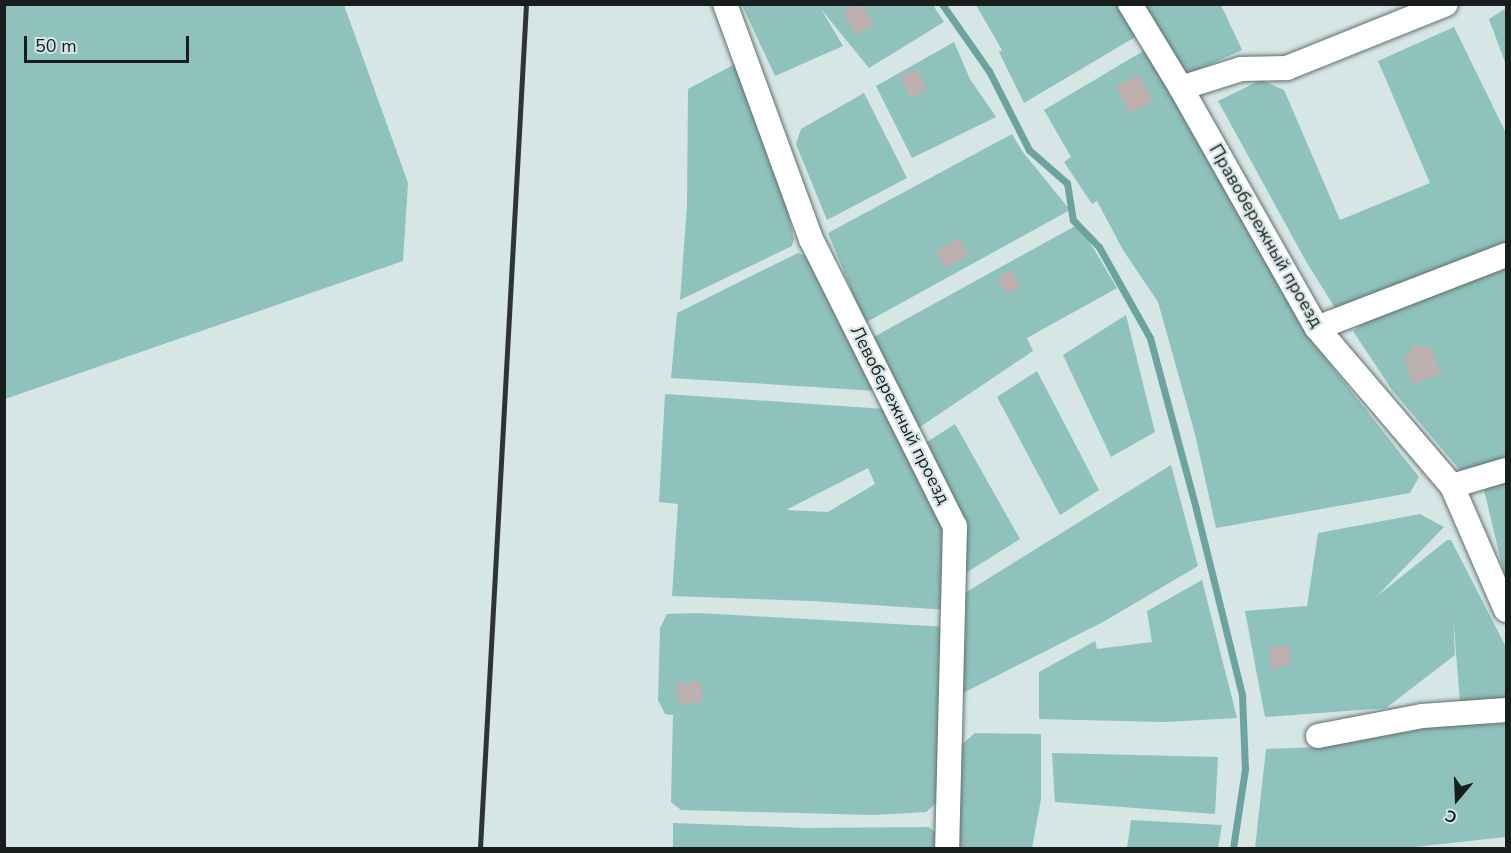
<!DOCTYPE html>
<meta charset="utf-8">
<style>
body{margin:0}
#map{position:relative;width:1511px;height:853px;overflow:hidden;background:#d5e6e4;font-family:"Nunito Sans",sans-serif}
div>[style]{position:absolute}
.green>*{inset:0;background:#8fc1bd}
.stream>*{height:7px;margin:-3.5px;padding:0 3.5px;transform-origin:3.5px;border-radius:3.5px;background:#6ca39f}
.building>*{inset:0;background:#beb0ae}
.roads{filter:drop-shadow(0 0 2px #61706e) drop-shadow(0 0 2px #61706e)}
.minor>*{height:24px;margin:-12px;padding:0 12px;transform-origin:12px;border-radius:12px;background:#fff}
.rail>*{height:4.5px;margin:-2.25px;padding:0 2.25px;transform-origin:2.25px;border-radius:2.25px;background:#2e3434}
span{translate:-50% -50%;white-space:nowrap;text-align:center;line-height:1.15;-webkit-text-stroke:4.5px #d5e6e4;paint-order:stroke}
.street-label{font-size:18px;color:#181d1d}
.frame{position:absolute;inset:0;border:6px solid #181d1d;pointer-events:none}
.north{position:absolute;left:1427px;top:769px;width:60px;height:60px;-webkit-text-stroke:4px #d5e6e4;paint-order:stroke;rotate:199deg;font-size:16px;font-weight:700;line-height:24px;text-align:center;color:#181d1d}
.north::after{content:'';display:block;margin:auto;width:21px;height:27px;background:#181d1d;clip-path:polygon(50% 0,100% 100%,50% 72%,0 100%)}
.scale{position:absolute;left:24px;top:36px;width:165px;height:27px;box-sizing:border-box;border:3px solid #181d1d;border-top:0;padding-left:8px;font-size:18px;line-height:21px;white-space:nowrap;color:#181d1d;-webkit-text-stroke:4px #d5e6e4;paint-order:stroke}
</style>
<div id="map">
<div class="green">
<i style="clip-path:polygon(4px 5px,344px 5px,408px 183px,403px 261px,5px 399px)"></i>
<i style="clip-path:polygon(742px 5px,933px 5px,944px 22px,869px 68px,821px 9px,843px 46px,775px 76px)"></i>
<i style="clip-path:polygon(976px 5px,1118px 5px,1137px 36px,1024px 103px,999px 52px,1002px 50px)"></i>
<i style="clip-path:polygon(1145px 5px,1221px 5px,1242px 50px,1186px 75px)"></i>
<i style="clip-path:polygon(1506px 8px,1506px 65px,1489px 19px)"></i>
<i style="clip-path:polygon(1454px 27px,1506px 133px,1506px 242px,1337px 311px,1307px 263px,1218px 101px,1261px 80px,1284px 90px,1340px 220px,1430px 183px,1378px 61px)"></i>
<i style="clip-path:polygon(954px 42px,970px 79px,996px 117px,912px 158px,876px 86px)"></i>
<i style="clip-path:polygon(1145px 50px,1311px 340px,1419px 477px,1410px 493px,1216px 528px,1195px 434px,1158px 302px,1123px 250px,1097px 201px,1092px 204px,1064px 162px,1071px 157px,1044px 110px)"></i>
<i style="clip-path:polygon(737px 63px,773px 171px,785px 197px,794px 239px,792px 246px,680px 300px,687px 206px,688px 89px)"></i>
<i style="clip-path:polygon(864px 93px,907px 178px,827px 220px,796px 144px,801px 129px)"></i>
<i style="clip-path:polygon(1012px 134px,1022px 151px,1070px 210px,865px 323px,828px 233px)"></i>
<i style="clip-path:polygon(1079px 224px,1117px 288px,1027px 338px,1033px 351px,917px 429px,872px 338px)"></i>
<i style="clip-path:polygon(798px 253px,810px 257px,877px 391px,671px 378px,677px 313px)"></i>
<i style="clip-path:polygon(1506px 266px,1506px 462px,1470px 470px,1460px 470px,1392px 390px,1353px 331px,1382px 310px)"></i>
<i style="clip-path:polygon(1126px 315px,1155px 432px,1111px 457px,1063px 355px)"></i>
<i style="clip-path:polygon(1037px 371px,1099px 490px,1060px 515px,997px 397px)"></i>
<i style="clip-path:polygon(evenodd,665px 394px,885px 409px,947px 534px,948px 610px,813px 601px,672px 596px,678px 504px,659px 502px,665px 394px,868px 468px,875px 484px,828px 512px,786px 510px,868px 468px)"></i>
<i style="clip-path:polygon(955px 424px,1020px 539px,966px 573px,965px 525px,924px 444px)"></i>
<i style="clip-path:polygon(1171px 465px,1198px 566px,1103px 622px,961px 694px,965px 593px)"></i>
<i style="clip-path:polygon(1506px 477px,1506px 582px,1484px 490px)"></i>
<i style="clip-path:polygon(1420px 514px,1444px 527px,1376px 597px,1447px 540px,1451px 540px,1506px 647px,1506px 700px,1460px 703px,1453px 615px,1455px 655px,1386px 708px,1265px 717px,1245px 611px,1307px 606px,1318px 533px)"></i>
<i style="clip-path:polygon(1202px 580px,1237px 718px,1165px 722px,1039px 719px,1039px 672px,1095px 641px,1097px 649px,1152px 642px,1147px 611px)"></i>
<i style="clip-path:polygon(698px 613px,947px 627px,937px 802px,926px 812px,873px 815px,681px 810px,671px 802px,673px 715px,665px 714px,658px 700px,660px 628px,667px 614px)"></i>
<i style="clip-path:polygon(1506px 723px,1506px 837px,1405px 848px,1255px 848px,1266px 749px,1320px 747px,1440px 726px)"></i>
<i style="clip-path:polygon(975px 733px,1041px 734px,1041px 799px,1032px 848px,954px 848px,959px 747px)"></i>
<i style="clip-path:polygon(1052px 753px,1218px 757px,1215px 814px,1055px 802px)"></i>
<i style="clip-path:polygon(1131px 820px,1222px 825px,1218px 848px,1127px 848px)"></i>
<i style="clip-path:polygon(673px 823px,805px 828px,929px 827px,937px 834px,937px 848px,673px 848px)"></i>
</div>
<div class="stream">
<i style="left:942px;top:4px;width:82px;rotate:55deg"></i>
<i style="left:989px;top:71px;width:89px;rotate:63.1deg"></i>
<i style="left:1029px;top:150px;width:50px;rotate:41deg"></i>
<i style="left:1067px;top:183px;width:37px;rotate:81deg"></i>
<i style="left:1073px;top:220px;width:37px;rotate:46deg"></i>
<i style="left:1099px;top:247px;width:104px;rotate:60.7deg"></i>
<i style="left:1150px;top:338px;width:177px;rotate:74.9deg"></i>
<i style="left:1196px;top:509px;width:192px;rotate:76.1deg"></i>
<i style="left:1242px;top:695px;width:74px;rotate:87.7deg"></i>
<i style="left:1245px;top:769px;width:80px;rotate:98.6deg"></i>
</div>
<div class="building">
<i style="clip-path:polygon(855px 4px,862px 4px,874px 25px,856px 35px,843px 12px)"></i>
<i style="clip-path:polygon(917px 69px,927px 90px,910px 98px,900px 76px)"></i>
<i style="clip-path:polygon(1139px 75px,1153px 101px,1130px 113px,1116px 87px)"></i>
<i style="clip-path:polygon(959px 238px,968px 255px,946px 268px,936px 251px)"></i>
<i style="clip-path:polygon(1011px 270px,1021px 286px,1006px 294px,997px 278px)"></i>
<i style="clip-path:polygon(1413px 342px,1422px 348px,1430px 346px,1441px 374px,1413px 384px,1403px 356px,1411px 353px)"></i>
<i style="clip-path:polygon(1288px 645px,1291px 665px,1271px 669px,1269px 648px)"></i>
<i style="clip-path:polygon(677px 683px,701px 683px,702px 703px,678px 703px)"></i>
</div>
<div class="roads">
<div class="minor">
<i style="left:725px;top:4px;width:250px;rotate:69.9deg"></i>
<i style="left:811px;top:239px;width:321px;rotate:63.4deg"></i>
<i style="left:955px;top:526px;width:322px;rotate:91.4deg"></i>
<i style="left:1130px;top:4px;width:98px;rotate:58.7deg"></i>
<i style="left:1181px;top:88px;width:276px;rotate:60.5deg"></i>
<i style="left:1317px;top:328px;width:208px;rotate:49.5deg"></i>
<i style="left:1452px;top:486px;width:135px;rotate:66.5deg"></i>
<i style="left:1181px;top:88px;width:63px;rotate:-17.6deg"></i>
<i style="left:1241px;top:69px;width:46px;rotate:-1.2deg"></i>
<i style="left:1287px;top:68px;width:171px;rotate:-21.9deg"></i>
<i style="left:1317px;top:328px;width:203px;rotate:-21.1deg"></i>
<i style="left:1452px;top:486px;width:56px;rotate:-16.5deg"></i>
<i style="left:1318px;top:736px;width:106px;rotate:-10.9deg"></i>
<i style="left:1422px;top:716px;width:84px;rotate:-4.1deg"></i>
</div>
</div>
<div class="rail">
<i style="left:480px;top:848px;width:845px;rotate:-86.88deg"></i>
</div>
<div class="street-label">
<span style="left:1266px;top:236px;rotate:60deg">Правобережный проезд</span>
<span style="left:900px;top:415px;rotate:63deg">Левобережный проезд</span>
</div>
<div class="frame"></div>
<div class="north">С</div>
<div class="scale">50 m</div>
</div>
